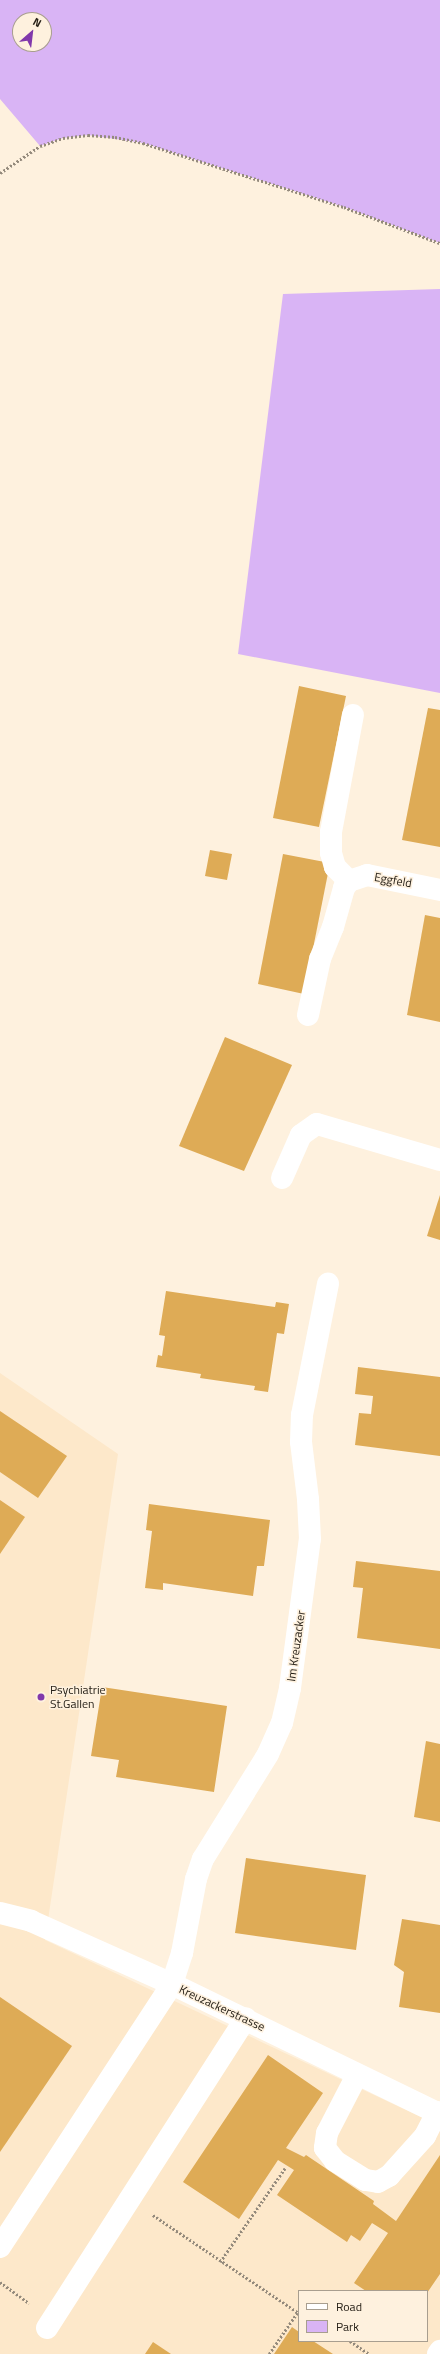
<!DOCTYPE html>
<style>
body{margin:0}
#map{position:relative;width:440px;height:2354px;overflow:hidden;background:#fef1de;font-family:"Titillium Web",sans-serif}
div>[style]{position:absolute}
.built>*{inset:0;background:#fde8ca}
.green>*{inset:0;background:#d9b4f5}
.building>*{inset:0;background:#deab56}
.path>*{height:2.5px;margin-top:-1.25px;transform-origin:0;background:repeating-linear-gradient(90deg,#948a7c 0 2px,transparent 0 4px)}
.minor>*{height:22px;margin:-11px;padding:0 11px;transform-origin:11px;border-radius:11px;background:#fff}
.dots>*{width:11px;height:11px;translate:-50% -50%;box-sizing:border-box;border:2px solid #fef1de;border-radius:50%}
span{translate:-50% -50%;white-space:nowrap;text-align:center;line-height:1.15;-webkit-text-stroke:3px #fef1de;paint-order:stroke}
.street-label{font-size:12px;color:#282219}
.poi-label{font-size:12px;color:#282219}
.left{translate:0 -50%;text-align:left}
.legend{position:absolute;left:298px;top:2290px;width:130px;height:52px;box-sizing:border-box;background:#fef1de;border:1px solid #a89e8f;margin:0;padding:5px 7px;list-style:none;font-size:12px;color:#282219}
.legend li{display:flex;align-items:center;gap:8px;height:20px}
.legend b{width:20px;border:1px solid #a89e8f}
.north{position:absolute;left:12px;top:12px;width:40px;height:40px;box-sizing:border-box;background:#fef1de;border:1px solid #a89e8f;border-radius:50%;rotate:28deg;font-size:11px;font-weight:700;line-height:16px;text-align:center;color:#282219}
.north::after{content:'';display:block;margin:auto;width:14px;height:18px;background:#8138ab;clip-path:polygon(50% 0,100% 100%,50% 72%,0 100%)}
</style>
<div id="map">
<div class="built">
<i style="clip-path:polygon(evenodd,0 1373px,118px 1454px,45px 1940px,440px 2126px,440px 2354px,0 2354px,0 1373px,299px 2291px,427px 2291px,427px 2341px,299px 2341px,299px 2291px)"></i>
</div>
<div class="green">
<i style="clip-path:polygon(evenodd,0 0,440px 0,440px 243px,344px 207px,143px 143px,88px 135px,63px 138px,40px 146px,0 99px,0 0,20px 20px,44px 20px,44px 44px,20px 44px,20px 20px)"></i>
<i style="clip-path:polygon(440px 289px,440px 693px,238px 654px,283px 294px)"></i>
</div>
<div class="building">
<i style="clip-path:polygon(299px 686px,346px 696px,319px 827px,273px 818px)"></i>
<i style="clip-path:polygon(428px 708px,440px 710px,440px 847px,402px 840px)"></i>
<i style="clip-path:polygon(210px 850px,232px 854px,227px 880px,205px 876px)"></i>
<i style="clip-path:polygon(283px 854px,330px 863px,304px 994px,258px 984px)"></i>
<i style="clip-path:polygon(425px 915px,440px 918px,440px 1022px,407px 1015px)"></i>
<i style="clip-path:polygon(225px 1037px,292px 1065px,244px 1171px,179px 1146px)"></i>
<i style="clip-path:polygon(440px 1195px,440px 1240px,427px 1236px)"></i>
<i style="clip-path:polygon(166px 1291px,275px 1307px,276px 1302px,289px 1304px,284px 1334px,277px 1333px,268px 1392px,254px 1390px,255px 1386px,200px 1378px,201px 1374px,156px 1367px,158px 1355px,162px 1356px,165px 1336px,159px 1335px)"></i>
<i style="clip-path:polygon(358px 1367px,440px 1377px,440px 1456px,355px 1445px,359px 1413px,371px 1414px,373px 1396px,355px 1394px)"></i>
<i style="clip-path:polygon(0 1411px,67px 1456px,38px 1498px,0 1472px)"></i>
<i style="clip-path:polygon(0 1500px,25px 1517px,0 1554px)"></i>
<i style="clip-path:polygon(149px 1504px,270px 1520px,264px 1566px,257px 1566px,253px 1596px,163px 1583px,163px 1590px,145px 1588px,152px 1531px,146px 1530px)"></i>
<i style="clip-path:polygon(356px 1561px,440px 1571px,440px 1649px,357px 1638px,363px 1588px,353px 1587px)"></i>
<i style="clip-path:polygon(102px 1687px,227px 1706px,214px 1792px,116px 1777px,119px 1760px,91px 1756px)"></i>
<i style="clip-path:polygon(426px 1741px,440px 1744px,440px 1822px,414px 1817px)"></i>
<i style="clip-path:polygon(246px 1858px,366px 1875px,356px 1950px,235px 1933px)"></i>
<i style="clip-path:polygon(402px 1919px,440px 1925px,440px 2013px,399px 2007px,404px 1972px,394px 1965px)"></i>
<i style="clip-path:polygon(0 1997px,72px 2046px,0 2152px)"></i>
<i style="clip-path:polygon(268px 2055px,323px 2093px,286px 2148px,304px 2157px,306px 2155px,374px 2201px,373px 2204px,396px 2221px,440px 2155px,440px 2274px,427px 2293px,427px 2291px,366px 2291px,354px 2283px,388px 2233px,372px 2223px,360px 2241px,351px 2235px,347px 2242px,277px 2195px,294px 2170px,278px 2160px,239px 2219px,183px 2182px)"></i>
<i style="clip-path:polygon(292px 2327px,299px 2332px,299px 2341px,313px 2341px,333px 2354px,274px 2354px)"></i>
<i style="clip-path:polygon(153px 2342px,171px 2354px,145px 2354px)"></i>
</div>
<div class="path">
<i style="left:0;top:173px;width:48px;rotate:-34deg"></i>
<i style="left:40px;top:146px;width:24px;rotate:-19deg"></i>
<i style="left:63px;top:138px;width:25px;rotate:-7deg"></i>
<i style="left:88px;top:135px;width:27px;rotate:4deg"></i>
<i style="left:115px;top:137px;width:29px;rotate:12deg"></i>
<i style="left:143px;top:143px;width:211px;rotate:17.7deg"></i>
<i style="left:344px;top:207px;width:103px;rotate:20.6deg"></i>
<i style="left:153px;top:2215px;width:176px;rotate:33.9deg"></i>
<i style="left:220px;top:2262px;width:114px;rotate:-55.3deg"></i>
<i style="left:0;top:2282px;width:36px;rotate:36deg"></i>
<i style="left:350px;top:2341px;width:23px;rotate:34deg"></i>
<i style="left:269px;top:2354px;width:50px;rotate:-55.7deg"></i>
</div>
<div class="minor">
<i style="left:349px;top:881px;width:20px;rotate:-135deg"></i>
<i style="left:335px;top:867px;width:15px;rotate:-106deg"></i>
<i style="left:331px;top:853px;width:21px;rotate:-90deg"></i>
<i style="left:331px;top:832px;width:119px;rotate:-79.4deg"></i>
<i style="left:308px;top:1015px;width:57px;rotate:-77.9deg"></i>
<i style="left:320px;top:959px;width:35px;rotate:-68deg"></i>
<i style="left:333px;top:927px;width:41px;rotate:-74.2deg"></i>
<i style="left:344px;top:888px;width:9px;rotate:-54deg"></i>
<i style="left:349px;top:881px;width:19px;rotate:-18deg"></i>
<i style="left:367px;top:875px;width:75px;rotate:11.6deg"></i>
<i style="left:282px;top:1178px;width:47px;rotate:-66.2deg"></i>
<i style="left:301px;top:1135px;width:19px;rotate:-35deg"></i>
<i style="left:317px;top:1124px;width:128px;rotate:16.3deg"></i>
<i style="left:0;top:1913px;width:32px;rotate:14deg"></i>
<i style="left:31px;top:1921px;width:154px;rotate:24.1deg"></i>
<i style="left:172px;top:1984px;width:298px;rotate:25.9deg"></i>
<i style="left:357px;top:2075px;width:65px;rotate:117.3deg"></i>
<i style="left:327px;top:2133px;width:15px;rotate:98deg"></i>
<i style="left:325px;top:2148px;width:16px;rotate:52deg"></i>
<i style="left:335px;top:2161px;width:36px;rotate:32deg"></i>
<i style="left:366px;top:2180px;width:12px;rotate:9deg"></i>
<i style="left:378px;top:2182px;width:13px;rotate:-29deg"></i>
<i style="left:389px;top:2176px;width:54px;rotate:-48deg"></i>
<i style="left:425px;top:2136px;width:27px;rotate:-63deg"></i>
<i style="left:0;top:2247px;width:314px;rotate:-56.8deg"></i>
<i style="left:172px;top:1984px;width:33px;rotate:-72deg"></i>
<i style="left:182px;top:1953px;width:75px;rotate:-79.3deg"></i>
<i style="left:196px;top:1879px;width:21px;rotate:-71deg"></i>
<i style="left:203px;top:1859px;width:123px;rotate:-58.2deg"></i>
<i style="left:268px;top:1754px;width:34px;rotate:-66deg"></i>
<i style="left:282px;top:1723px;width:36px;rotate:-77deg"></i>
<i style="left:290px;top:1688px;width:150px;rotate:-82.4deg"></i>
<i style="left:310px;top:1539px;width:40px;rotate:-92.9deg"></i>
<i style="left:308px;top:1499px;width:57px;rotate:-97deg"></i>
<i style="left:301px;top:1442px;width:27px;rotate:-88deg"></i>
<i style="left:302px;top:1415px;width:134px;rotate:-78.8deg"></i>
<i style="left:47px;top:2328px;width:368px;rotate:-57.3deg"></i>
<i style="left:438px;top:2354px;width:4px;rotate:-56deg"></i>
</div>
<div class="dots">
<i style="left:41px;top:1697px;background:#8138ab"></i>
</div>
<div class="street-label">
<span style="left:393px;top:880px;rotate:10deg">Eggfeld</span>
<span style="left:296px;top:1646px;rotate:-82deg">Im Kreuzacker</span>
<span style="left:222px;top:2008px;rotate:25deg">Kreuzackerstrasse</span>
</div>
<div class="poi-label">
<span class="left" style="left:50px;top:1697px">Psychiatrie<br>St.Gallen</span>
</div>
<ul class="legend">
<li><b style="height:5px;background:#fff"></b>Road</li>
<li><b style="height:11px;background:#d9b4f5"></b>Park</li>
</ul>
<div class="north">N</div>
</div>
